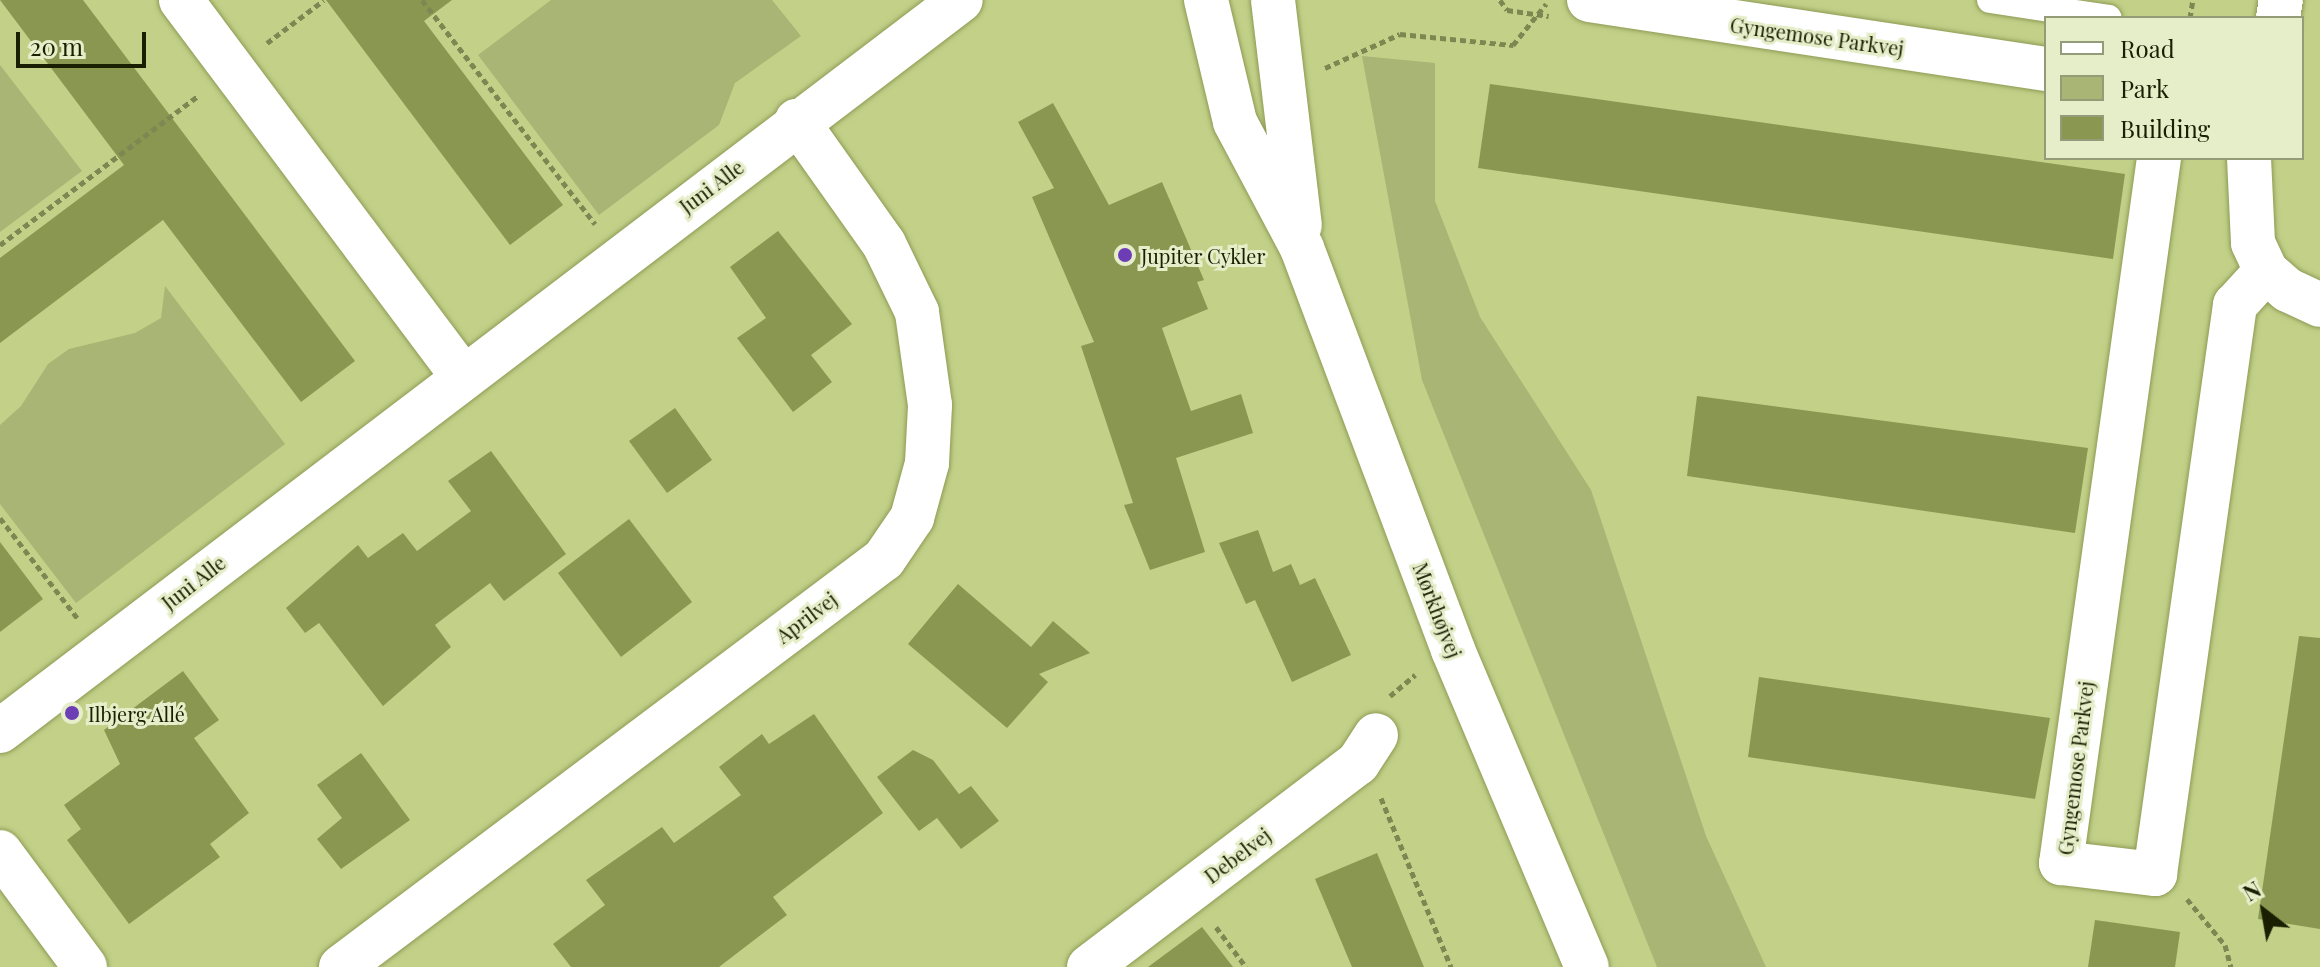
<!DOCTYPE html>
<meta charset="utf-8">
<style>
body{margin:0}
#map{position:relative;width:2320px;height:967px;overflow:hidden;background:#c2d088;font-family:"Playfair Display",serif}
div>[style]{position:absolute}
.green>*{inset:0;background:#a9b575}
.building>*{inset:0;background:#8a9751}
.path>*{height:5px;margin-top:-2.5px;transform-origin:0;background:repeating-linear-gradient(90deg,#7d8751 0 6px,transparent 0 10px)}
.roads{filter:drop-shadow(0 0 2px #8e9b55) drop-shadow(0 0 2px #8e9b55)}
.lane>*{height:26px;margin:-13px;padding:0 13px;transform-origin:13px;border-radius:13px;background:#fff}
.street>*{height:44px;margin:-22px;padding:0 22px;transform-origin:22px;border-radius:22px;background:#fff}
.secondary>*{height:44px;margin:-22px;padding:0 22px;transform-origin:22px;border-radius:22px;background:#fff}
.dots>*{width:22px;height:22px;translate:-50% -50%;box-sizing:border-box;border:4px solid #e5edc9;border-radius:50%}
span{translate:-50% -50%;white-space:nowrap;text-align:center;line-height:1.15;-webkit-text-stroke:6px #e5edc9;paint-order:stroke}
.street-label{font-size:20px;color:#1a1f02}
.poi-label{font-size:20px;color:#1a1f02}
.left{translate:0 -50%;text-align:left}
.legend{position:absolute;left:2044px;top:16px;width:260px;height:144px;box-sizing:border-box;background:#e5edc9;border:2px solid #949b79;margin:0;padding:10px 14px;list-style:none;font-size:24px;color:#1a1f02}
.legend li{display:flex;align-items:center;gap:16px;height:40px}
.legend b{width:40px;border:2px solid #949b79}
.north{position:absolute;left:2224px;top:871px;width:80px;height:80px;-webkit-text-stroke:6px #e5edc9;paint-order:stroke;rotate:329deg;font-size:22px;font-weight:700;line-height:32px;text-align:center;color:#1a1f02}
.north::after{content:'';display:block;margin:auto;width:28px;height:36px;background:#1a1f02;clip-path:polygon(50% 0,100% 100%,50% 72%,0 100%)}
.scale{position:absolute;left:16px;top:32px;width:130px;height:36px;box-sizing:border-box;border:4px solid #1a1f02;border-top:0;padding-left:10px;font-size:24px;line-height:28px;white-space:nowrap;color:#1a1f02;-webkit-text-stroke:6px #e5edc9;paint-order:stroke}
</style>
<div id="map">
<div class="green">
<i style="clip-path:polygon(551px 0,772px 0,801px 36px,735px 83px,719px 125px,599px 215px,478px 55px)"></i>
<i style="clip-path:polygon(1362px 56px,1435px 63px,1435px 201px,1480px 317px,1591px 490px,1706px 836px,1766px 967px,1657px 967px,1422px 380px)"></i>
<i style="clip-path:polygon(0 65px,82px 171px,0 232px)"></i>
<i style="clip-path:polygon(165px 286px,285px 444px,76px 603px,0 504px,0 425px,21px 406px,48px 364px,69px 349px,135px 333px,161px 318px)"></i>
</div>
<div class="building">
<i style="clip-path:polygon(0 0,83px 0,355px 361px,301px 402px,163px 220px,0 343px,0 258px,124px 165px)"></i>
<i style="clip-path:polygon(326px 0,452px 0,424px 21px,563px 205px,510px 245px)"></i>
<i style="clip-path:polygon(1490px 84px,2125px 174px,2113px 259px,1478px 168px)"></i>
<i style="clip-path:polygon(1053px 103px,1109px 205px,1162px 182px,1204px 280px,1197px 282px,1208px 309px,1162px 328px,1191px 411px,1241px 394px,1253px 433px,1176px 458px,1205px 552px,1150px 570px,1124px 505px,1133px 503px,1081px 346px,1094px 342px,1032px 197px,1054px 188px,1018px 122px)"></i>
<i style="clip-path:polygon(778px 231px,852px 324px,811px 355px,832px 382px,793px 412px,737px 338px,766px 318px,730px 267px)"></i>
<i style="clip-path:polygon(1697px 396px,2088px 448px,2075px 533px,1687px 476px)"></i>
<i style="clip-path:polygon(675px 408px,712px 460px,667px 493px,629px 441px)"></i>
<i style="clip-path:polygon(491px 451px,566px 554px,504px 601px,490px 583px,435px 625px,451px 647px,383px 706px,319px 623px,305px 633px,286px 608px,358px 545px,368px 558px,403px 533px,417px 551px,471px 511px,448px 481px)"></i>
<i style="clip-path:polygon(629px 519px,692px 602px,621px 657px,558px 573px)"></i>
<i style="clip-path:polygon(1258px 530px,1273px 572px,1291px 564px,1300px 585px,1315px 578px,1351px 655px,1292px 682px,1255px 600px,1246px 604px,1219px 543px)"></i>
<i style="clip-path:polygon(0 542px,43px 599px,0 632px)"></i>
<i style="clip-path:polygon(958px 584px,1031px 647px,1053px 621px,1090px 653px,1039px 674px,1048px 682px,1007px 728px,908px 644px)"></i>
<i style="clip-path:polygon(2299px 636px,2320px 638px,2320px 929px,2258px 919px)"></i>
<i style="clip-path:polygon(183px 671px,219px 720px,194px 738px,249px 813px,210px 844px,220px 857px,129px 924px,67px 840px,81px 829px,64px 805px,120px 764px,104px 730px)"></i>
<i style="clip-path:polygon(1759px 677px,2050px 718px,2035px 799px,1748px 757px)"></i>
<i style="clip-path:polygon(814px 714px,883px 813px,773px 897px,787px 915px,719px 967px,571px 967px,553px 944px,605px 905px,586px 880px,662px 827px,674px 843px,741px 795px,719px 767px,762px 734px,769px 744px)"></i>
<i style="clip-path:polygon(913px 750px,933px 760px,959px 794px,971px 786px,999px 821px,961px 849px,937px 818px,919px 831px,877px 777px)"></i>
<i style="clip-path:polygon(361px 753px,410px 820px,341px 869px,317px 839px,342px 818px,317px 785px)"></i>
<i style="clip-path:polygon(1377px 853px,1424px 967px,1352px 967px,1315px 879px)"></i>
<i style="clip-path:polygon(2095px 920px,2180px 932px,2175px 967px,2088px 967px)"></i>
<i style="clip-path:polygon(1202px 927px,1233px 967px,1148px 967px)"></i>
</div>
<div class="path">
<i style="left:422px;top:0;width:283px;rotate:52.3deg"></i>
<i style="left:1500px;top:0;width:12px;rotate:55deg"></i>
<i style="left:1507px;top:10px;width:42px;rotate:8.1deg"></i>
<i style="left:2190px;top:18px;width:18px;rotate:-81deg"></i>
<i style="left:267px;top:43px;width:71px;rotate:-37deg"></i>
<i style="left:1325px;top:68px;width:82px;rotate:-24.4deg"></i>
<i style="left:1400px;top:34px;width:114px;rotate:5.6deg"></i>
<i style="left:1513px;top:45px;width:53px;rotate:-51.2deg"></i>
<i style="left:0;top:245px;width:249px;rotate:-37deg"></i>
<i style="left:0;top:518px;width:128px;rotate:52.3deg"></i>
<i style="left:1390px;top:696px;width:33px;rotate:-40deg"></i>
<i style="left:1381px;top:798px;width:183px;rotate:67.5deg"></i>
<i style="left:2187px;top:899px;width:60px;rotate:50.4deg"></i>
<i style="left:2225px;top:945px;width:23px;rotate:75deg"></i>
<i style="left:1216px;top:927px;width:50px;rotate:53.1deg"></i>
</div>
<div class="roads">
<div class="lane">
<i style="left:1990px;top:0;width:120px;rotate:8.6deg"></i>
</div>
<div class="street">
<i style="left:181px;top:0;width:469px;rotate:53.2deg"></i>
<i style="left:1589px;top:0;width:462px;rotate:8.6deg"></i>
<i style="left:2278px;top:18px;width:18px;rotate:-81deg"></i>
<i style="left:2159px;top:158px;width:712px;rotate:97.91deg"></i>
<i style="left:2061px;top:863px;width:95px;rotate:6.7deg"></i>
<i style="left:2155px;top:874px;width:575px;rotate:-82deg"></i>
<i style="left:2235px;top:305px;width:46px;rotate:-47.6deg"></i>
<i style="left:2249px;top:158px;width:85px;rotate:87.3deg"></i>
<i style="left:2253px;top:243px;width:31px;rotate:65deg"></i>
<i style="left:2266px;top:271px;width:29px;rotate:41deg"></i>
<i style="left:2288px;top:290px;width:35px;rotate:25deg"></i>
<i style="left:0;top:731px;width:1207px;rotate:-37.26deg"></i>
<i style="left:0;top:852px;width:143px;rotate:53.5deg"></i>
<i style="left:341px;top:967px;width:679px;rotate:-36.92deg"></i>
<i style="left:884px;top:559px;width:50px;rotate:-55.7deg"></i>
<i style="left:912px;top:518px;width:57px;rotate:-74.7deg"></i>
<i style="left:927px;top:463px;width:58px;rotate:-87deg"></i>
<i style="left:930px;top:405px;width:94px;rotate:-98deg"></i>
<i style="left:917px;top:312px;width:76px;rotate:-115.9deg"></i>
<i style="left:884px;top:244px;width:151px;rotate:-125.3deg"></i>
<i style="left:1089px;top:967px;width:338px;rotate:-37.2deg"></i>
<i style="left:1358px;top:763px;width:33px;rotate:-57deg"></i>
</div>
<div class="secondary">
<i style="left:1206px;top:0;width:125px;rotate:76.6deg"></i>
<i style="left:1235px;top:122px;width:143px;rotate:62deg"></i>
<i style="left:1302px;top:248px;width:429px;rotate:69.4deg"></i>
<i style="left:1453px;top:650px;width:344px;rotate:67.1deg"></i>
<i style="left:1273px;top:0;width:227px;rotate:83.2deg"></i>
</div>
</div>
<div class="dots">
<i style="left:1125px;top:255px;background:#6c3db4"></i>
<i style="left:72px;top:713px;background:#6c3db4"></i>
</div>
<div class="street-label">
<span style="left:1817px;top:36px;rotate:8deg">Gyngemose Parkvej</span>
<span style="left:711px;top:186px;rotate:-37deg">Juni Alle</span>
<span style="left:193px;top:582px;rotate:-38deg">Juni Alle</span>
<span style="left:1438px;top:610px;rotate:69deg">Mørkhøjvej</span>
<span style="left:806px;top:617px;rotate:-37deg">Aprilvej</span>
<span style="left:2075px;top:768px;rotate:-83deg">Gyngemose Parkvej</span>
<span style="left:1237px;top:855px;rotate:-37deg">Debelvej</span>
</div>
<div class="poi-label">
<span class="left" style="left:1141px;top:255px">Jupiter Cykler</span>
<span class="left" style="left:88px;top:713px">Ilbjerg Allé</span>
</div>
<ul class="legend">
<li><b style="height:10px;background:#fff"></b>Road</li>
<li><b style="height:22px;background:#a9b575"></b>Park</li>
<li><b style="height:22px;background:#8a9751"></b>Building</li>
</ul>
<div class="north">N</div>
<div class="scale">20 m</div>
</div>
